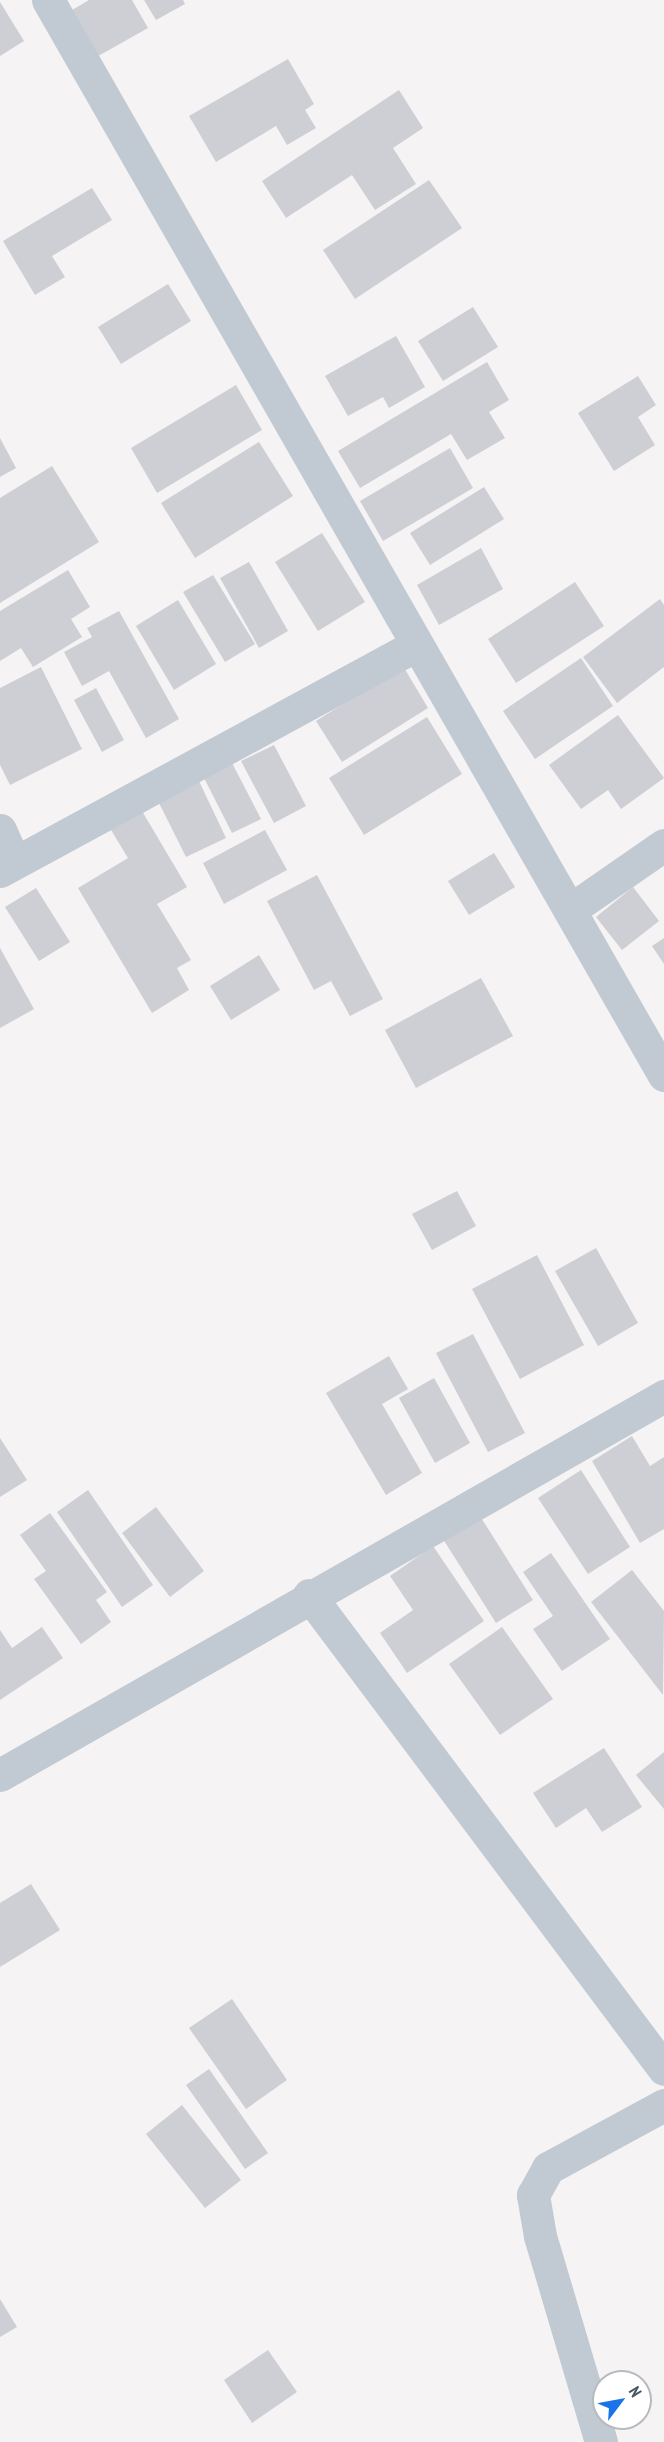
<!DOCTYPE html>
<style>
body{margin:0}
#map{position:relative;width:664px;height:2442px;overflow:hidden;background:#f5f3f3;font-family:"PT Sans Narrow",sans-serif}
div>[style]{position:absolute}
.building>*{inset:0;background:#cdcfd5}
.minor>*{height:33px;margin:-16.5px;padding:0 16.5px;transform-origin:16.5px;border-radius:16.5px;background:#c1cad2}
span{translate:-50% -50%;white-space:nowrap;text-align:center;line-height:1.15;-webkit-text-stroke:5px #fff;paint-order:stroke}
.north{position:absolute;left:592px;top:2370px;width:60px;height:60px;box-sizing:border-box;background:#fff;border:2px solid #b7bbc0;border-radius:50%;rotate:58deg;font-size:16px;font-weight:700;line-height:24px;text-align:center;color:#4a5661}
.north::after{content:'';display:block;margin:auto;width:21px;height:27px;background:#1a73e8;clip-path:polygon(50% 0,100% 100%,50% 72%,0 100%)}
</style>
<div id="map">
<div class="building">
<i style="clip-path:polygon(89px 0,132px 0,148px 28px,93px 59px,67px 13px)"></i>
<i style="clip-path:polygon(144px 0,183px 0,185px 4px,156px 20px)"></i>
<i style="clip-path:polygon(0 2px,24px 41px,0 56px)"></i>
<i style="clip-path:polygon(288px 59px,314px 104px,305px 110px,316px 128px,287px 145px,276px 126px,216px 162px,189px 116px)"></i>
<i style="clip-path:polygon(399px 90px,423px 128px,393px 148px,416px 184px,375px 210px,352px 175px,286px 218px,262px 181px)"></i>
<i style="clip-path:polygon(429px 180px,462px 228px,355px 299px,323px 250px)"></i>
<i style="clip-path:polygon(92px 188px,112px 220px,52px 256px,65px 277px,35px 295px,3px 241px)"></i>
<i style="clip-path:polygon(168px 284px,191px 321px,121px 364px,98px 327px)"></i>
<i style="clip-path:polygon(473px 307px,498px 347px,443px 381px,418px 341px)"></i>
<i style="clip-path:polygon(396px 336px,425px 387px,389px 408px,383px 397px,348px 416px,325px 376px)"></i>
<i style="clip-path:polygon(487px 362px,509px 400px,489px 412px,505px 438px,467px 460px,451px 434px,360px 488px,338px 451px)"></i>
<i style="clip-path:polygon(638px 376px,656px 405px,638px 417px,655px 445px,614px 471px,578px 413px)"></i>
<i style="clip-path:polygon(236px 385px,262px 430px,157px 493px,131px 448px)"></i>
<i style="clip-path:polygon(0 438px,16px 468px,0 477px)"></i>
<i style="clip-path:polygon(259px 442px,293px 496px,195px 558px,161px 503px)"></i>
<i style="clip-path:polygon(450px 448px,473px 488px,383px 541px,360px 501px)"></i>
<i style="clip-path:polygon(52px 466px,99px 542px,0 603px,0 498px)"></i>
<i style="clip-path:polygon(484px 487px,504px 519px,430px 565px,410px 533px)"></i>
<i style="clip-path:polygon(322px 533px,365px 602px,318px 631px,275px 562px)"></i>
<i style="clip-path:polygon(481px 548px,503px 589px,439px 625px,417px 585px)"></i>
<i style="clip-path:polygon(249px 562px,288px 631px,259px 648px,220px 578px)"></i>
<i style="clip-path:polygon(68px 570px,90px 607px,71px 619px,82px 637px,33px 667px,21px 648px,0 661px,0 611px)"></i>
<i style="clip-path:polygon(213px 575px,255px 644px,225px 662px,183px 592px)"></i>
<i style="clip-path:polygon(575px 582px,604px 626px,516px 683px,488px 639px)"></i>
<i style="clip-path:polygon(660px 599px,664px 605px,664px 667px,617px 703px,583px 657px)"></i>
<i style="clip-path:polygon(178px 600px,216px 664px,174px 690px,136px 626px)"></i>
<i style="clip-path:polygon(119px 611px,179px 719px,146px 738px,109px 671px,82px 686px,64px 652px,92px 637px,87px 628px)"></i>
<i style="clip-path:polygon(581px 658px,613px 706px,535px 759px,503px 711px)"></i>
<i style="clip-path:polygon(403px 666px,428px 708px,342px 762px,316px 721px)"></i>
<i style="clip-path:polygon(41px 667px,82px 749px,10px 785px,0 765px,0 688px)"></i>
<i style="clip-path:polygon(96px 688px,124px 740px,102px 752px,74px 700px)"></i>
<i style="clip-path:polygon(618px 715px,664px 778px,621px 809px,608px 790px,581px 809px,549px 765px)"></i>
<i style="clip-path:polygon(427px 717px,462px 774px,364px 835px,329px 778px)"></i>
<i style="clip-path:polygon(274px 745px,306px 806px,274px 823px,241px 761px)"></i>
<i style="clip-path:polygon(231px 761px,261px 819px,232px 833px,203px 776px)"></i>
<i style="clip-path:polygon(198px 779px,226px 838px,186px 857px,157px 799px)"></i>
<i style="clip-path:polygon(139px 806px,187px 887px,157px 904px,191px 960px,177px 968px,189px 990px,152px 1013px,78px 888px,128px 858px,108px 825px)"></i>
<i style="clip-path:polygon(265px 830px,287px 870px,224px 904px,203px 863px)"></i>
<i style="clip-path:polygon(494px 853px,515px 887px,469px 915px,448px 881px)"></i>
<i style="clip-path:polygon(317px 875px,383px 999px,350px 1016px,331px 981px,314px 990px,267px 901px)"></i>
<i style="clip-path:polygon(633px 887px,659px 921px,622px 950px,596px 917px)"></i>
<i style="clip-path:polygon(36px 888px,70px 942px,39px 961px,5px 907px)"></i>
<i style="clip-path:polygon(664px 938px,664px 964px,652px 946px)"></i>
<i style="clip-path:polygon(0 948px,34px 1009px,0 1028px)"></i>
<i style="clip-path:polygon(259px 955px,280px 990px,231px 1020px,210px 986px)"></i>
<i style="clip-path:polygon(481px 978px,513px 1036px,416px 1088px,385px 1030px)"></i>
<i style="clip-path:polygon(457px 1191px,476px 1226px,432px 1250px,412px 1214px)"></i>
<i style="clip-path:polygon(596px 1248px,638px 1323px,598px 1346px,555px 1271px)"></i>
<i style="clip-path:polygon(537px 1255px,584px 1345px,520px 1379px,472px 1289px)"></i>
<i style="clip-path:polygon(473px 1334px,525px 1433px,488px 1452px,436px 1353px)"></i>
<i style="clip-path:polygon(389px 1356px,408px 1389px,382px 1404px,422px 1473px,386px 1495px,326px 1393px)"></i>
<i style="clip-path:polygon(434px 1378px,470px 1443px,435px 1463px,399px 1398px)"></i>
<i style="clip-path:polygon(632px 1436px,650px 1466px,664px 1457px,664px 1529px,640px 1543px,592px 1461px)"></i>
<i style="clip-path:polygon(0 1438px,27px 1480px,0 1497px)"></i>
<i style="clip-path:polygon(581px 1470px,630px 1547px,588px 1574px,538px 1498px)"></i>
<i style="clip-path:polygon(88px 1490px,153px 1585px,122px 1607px,57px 1512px)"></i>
<i style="clip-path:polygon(156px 1507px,204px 1571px,170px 1597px,122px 1533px)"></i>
<i style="clip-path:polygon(50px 1513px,107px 1592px,96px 1600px,111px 1622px,81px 1644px,34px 1579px,46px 1571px,20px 1535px)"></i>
<i style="clip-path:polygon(480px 1516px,533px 1600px,496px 1623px,443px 1539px)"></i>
<i style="clip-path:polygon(433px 1546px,484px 1621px,407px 1673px,380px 1633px,413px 1610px,390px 1576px)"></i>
<i style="clip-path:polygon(551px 1553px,610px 1639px,562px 1671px,533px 1629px,553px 1616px,523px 1572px)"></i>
<i style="clip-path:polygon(632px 1570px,664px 1611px,663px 1695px,591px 1602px)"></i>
<i style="clip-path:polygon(42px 1627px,63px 1658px,0 1700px,0 1630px,12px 1648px)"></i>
<i style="clip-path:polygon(502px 1627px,553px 1699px,500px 1735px,449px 1664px)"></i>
<i style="clip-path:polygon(604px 1748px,642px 1807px,602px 1832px,586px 1808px,556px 1828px,533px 1793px)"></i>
<i style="clip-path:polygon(664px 1752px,664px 1809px,636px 1775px)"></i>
<i style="clip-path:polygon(31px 1884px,60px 1930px,0 1967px,0 1903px)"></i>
<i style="clip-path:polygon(232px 1999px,287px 2080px,246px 2109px,189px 2028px)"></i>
<i style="clip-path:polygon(209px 2069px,268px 2153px,245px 2169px,186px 2085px)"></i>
<i style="clip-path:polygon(182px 2105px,241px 2180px,205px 2208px,146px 2134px)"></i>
<i style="clip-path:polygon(0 2299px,17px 2327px,0 2337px)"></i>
<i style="clip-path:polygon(268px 2350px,297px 2392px,252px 2423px,224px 2380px)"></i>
</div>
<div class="minor">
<i style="left:48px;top:0;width:1239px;rotate:60.19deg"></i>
<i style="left:0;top:830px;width:35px;rotate:66deg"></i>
<i style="left:0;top:871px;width:474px;rotate:-28.5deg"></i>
<i style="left:570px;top:910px;width:114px;rotate:-34.7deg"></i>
<i style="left:309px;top:1595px;width:592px;rotate:53.17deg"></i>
<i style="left:0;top:1775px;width:765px;rotate:-29.72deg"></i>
<i style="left:601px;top:2442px;width:215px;rotate:-106.5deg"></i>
<i style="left:540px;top:2236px;width:42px;rotate:-99.7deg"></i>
<i style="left:533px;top:2195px;width:31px;rotate:-61deg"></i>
<i style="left:548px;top:2168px;width:132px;rotate:-28.5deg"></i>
</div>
<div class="north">N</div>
</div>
